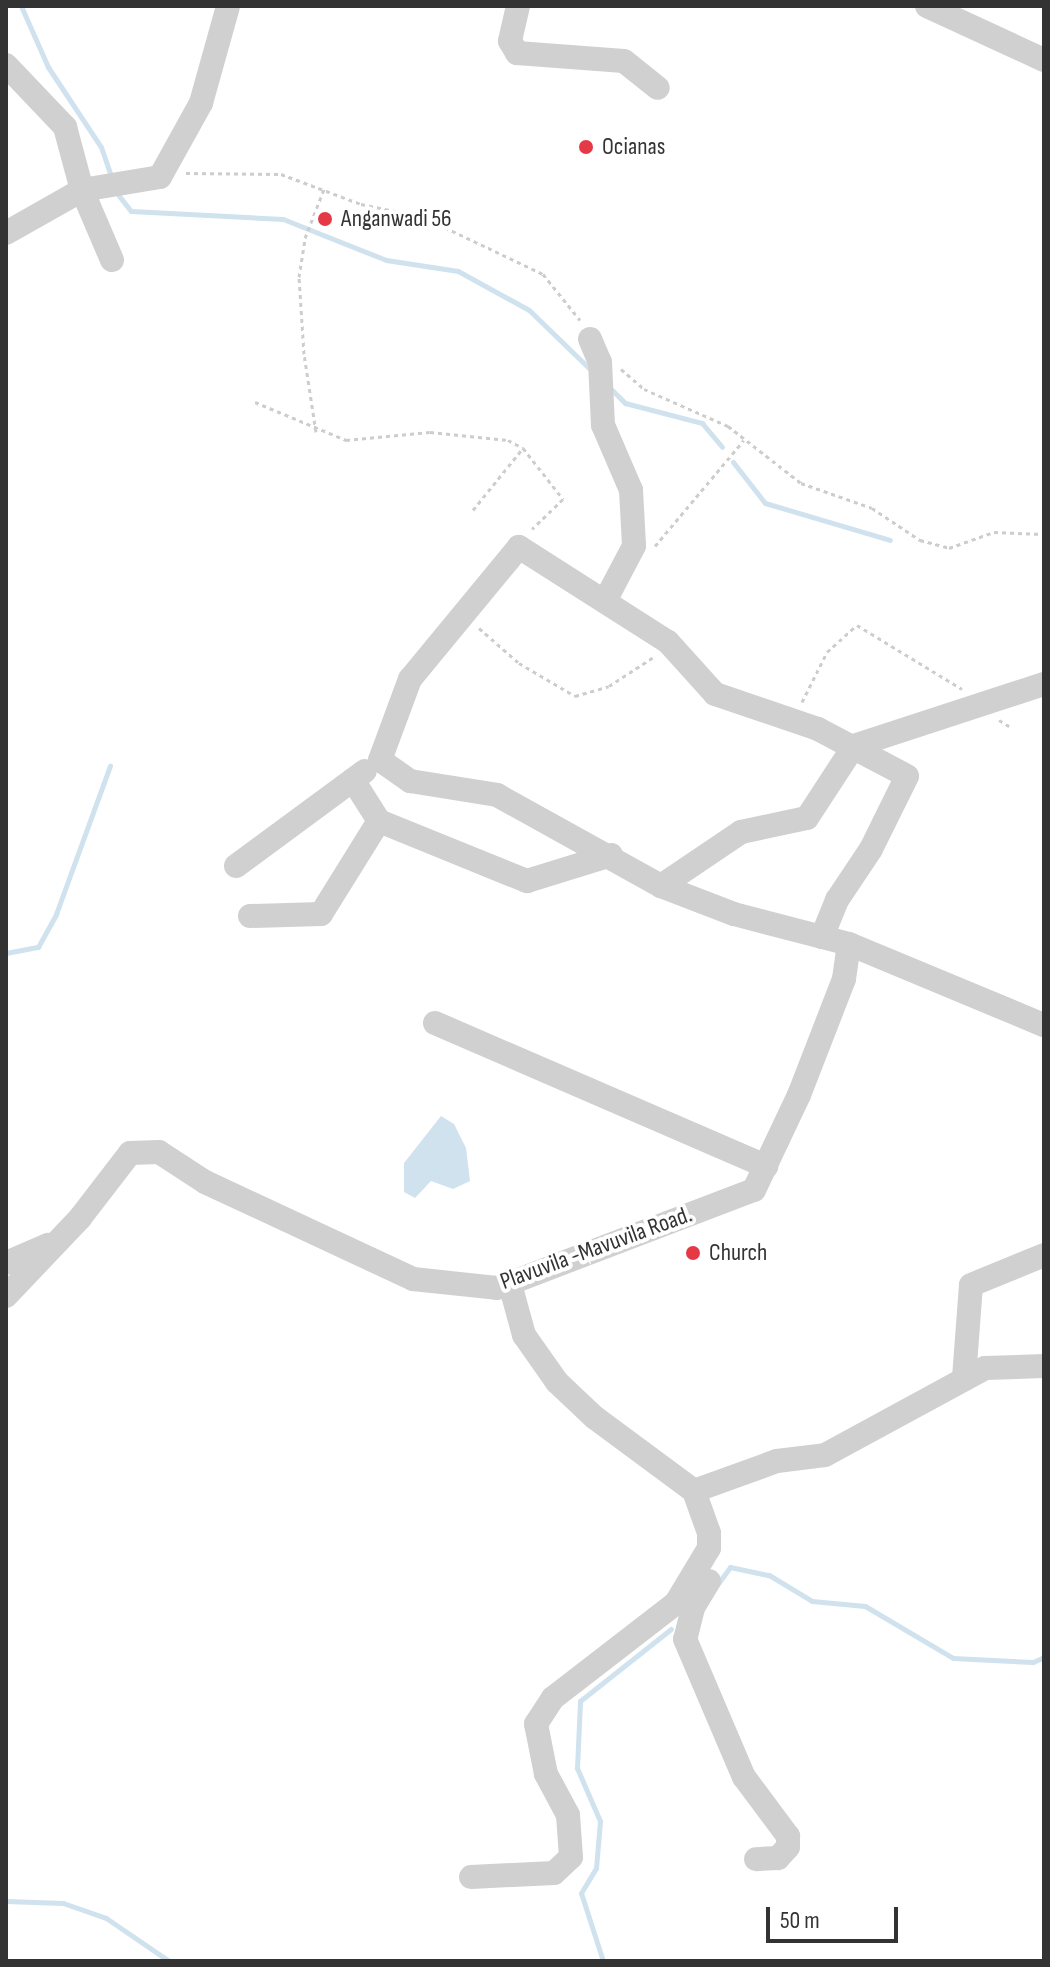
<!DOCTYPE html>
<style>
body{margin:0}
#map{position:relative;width:1050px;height:1967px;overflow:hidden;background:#fff;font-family:"Sofia Sans Condensed",sans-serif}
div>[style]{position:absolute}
.water>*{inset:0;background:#cfe2ee}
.stream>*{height:5px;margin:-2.5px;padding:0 2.5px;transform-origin:2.5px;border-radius:2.5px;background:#cfe2ee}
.path>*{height:3px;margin-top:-1.5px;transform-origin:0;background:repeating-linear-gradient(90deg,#cdcdcd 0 4px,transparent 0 8px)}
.minor>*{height:24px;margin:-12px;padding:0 12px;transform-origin:12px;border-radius:12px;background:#d0d0d0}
.dots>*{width:22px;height:22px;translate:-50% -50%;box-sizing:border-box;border:4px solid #fff;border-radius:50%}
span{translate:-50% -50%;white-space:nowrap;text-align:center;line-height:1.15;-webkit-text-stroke:8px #fff;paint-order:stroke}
.poi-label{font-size:24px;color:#333}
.left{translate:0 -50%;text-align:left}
.street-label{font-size:24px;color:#333}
.frame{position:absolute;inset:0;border:8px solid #333;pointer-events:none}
.scale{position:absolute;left:766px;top:1907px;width:132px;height:36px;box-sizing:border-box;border:4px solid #333;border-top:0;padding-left:10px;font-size:24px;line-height:28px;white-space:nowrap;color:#333;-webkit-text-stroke:6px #fff;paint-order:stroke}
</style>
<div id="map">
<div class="water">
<i style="clip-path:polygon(441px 1116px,454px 1124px,466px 1148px,470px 1181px,453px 1189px,431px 1181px,415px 1198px,404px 1192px,404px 1163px)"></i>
</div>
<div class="stream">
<i style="left:21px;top:6px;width:67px;rotate:66.1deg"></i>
<i style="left:48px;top:67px;width:96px;rotate:56.5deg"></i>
<i style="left:101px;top:147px;width:34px;rotate:71deg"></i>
<i style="left:116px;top:192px;width:24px;rotate:52deg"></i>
<i style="left:131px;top:211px;width:152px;rotate:3deg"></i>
<i style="left:283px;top:219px;width:111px;rotate:21.7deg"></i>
<i style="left:386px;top:260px;width:73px;rotate:8.7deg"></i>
<i style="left:458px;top:271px;width:81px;rotate:28.8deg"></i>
<i style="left:529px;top:310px;width:88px;rotate:44.1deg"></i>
<i style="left:611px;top:389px;width:20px;rotate:45deg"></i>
<i style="left:625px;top:403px;width:80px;rotate:14.6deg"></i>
<i style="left:702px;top:423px;width:31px;rotate:50deg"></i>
<i style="left:733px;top:462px;width:52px;rotate:52deg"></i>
<i style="left:765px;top:503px;width:130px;rotate:16.5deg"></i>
<i style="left:6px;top:953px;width:33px;rotate:-11deg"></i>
<i style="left:38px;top:947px;width:38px;rotate:-61deg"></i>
<i style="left:56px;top:914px;width:158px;rotate:-70deg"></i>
<i style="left:717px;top:1585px;width:22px;rotate:-54deg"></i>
<i style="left:730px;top:1567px;width:40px;rotate:12deg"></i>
<i style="left:769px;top:1575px;width:50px;rotate:31.2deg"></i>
<i style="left:812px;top:1601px;width:53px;rotate:5.4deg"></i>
<i style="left:865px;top:1606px;width:102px;rotate:30.6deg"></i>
<i style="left:953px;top:1658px;width:80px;rotate:2.9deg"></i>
<i style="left:1033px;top:1662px;width:12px;rotate:-24deg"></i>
<i style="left:6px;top:1901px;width:57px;rotate:2deg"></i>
<i style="left:63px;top:1903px;width:46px;rotate:19.2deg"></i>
<i style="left:106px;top:1918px;width:76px;rotate:34.3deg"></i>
<i style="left:603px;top:1961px;width:71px;rotate:-107.9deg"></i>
<i style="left:581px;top:1893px;width:29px;rotate:-59deg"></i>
<i style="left:596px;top:1868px;width:47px;rotate:-85.1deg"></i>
<i style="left:600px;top:1821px;width:58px;rotate:-113.5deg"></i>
<i style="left:577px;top:1768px;width:67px;rotate:-87.4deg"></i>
<i style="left:580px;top:1701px;width:116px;rotate:-38.4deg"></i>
</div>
<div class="path">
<i style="left:186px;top:173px;width:95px;rotate:0.6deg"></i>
<i style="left:281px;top:174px;width:85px;rotate:20.6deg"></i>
<i style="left:361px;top:204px;width:63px;rotate:11.8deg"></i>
<i style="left:423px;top:217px;width:133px;rotate:25.4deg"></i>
<i style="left:543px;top:274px;width:59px;rotate:51.2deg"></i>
<i style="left:621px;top:369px;width:30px;rotate:41deg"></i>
<i style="left:644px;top:389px;width:92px;rotate:23.8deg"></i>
<i style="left:728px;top:426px;width:93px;rotate:38deg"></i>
<i style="left:801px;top:483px;width:75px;rotate:19.4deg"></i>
<i style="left:872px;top:508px;width:58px;rotate:33.7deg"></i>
<i style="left:920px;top:540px;width:30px;rotate:15deg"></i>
<i style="left:949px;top:548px;width:48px;rotate:-19.6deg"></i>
<i style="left:994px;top:532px;width:50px;rotate:2.3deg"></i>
<i style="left:255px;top:402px;width:99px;rotate:22.7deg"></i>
<i style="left:346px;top:440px;width:84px;rotate:-5.4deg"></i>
<i style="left:430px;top:432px;width:78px;rotate:5.9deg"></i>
<i style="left:508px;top:440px;width:17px;rotate:28deg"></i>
<i style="left:523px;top:448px;width:65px;rotate:51.9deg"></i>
<i style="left:563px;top:499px;width:43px;rotate:135.9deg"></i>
<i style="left:316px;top:432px;width:79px;rotate:-98.7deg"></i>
<i style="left:304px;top:354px;width:77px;rotate:-93.7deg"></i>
<i style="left:299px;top:277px;width:39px;rotate:-81deg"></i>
<i style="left:305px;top:238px;width:53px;rotate:-68.8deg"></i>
<i style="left:473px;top:510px;width:80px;rotate:-51.1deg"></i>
<i style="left:655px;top:546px;width:138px;rotate:-50deg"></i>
<i style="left:479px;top:628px;width:53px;rotate:41.2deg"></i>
<i style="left:519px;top:663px;width:65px;rotate:30.5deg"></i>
<i style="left:575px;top:696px;width:35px;rotate:-16deg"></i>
<i style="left:609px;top:686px;width:55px;rotate:-33.1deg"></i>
<i style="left:802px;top:702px;width:56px;rotate:-63.4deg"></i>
<i style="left:827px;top:652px;width:40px;rotate:-42deg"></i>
<i style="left:857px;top:625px;width:123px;rotate:31.4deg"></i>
<i style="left:999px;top:720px;width:12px;rotate:31deg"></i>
</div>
<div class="minor">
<i style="left:518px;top:6px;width:36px;rotate:103deg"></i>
<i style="left:510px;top:41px;width:14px;rotate:60deg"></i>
<i style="left:517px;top:53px;width:107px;rotate:4.3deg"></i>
<i style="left:624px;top:61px;width:43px;rotate:38.5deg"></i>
<i style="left:927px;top:6px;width:129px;rotate:24.8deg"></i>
<i style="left:6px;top:65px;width:86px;rotate:46.4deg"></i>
<i style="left:65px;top:127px;width:65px;rotate:74.9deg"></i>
<i style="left:82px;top:190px;width:87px;rotate:150.5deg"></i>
<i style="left:112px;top:260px;width:76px;rotate:-113.2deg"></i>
<i style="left:82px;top:190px;width:79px;rotate:-9.5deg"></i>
<i style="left:160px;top:177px;width:85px;rotate:-61deg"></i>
<i style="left:201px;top:103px;width:101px;rotate:-74.4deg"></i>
<i style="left:590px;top:339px;width:25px;rotate:67deg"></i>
<i style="left:600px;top:362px;width:63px;rotate:87.3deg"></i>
<i style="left:603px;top:425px;width:71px;rotate:66.7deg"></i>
<i style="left:631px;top:490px;width:56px;rotate:86.9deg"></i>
<i style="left:634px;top:546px;width:60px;rotate:117.8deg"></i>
<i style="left:353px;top:780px;width:49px;rotate:57.6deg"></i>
<i style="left:379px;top:821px;width:160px;rotate:22.1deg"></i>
<i style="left:527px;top:881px;width:88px;rotate:-17.2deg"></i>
<i style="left:236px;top:866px;width:160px;rotate:-36.4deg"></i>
<i style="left:661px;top:886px;width:97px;rotate:-34deg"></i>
<i style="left:741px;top:832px;width:67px;rotate:-12deg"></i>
<i style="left:807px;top:818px;width:86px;rotate:-56.9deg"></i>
<i style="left:854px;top:746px;width:200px;rotate:-18.1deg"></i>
<i style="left:250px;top:916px;width:71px;rotate:-1.6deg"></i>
<i style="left:321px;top:914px;width:110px;rotate:-58.1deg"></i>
<i style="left:822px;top:937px;width:40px;rotate:-68deg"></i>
<i style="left:837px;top:900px;width:61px;rotate:-56.3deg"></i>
<i style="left:871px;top:849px;width:81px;rotate:-63.7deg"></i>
<i style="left:907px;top:776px;width:101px;rotate:-152.2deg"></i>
<i style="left:818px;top:729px;width:109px;rotate:-161.2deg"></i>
<i style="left:715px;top:694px;width:70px;rotate:-132.1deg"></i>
<i style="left:668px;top:642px;width:177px;rotate:-147.5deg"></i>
<i style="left:519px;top:547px;width:171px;rotate:129.5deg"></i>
<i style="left:410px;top:679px;width:86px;rotate:110.3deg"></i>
<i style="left:380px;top:760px;width:37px;rotate:35deg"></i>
<i style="left:410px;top:781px;width:88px;rotate:9.1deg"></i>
<i style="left:497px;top:795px;width:188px;rotate:29deg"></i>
<i style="left:661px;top:886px;width:78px;rotate:21deg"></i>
<i style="left:734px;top:914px;width:119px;rotate:14.6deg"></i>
<i style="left:849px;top:944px;width:211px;rotate:22.6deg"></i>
<i style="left:435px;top:1023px;width:361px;rotate:23.4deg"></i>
<i style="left:6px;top:1263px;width:46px;rotate:-23.2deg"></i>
<i style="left:6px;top:1296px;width:108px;rotate:-46.5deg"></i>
<i style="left:80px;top:1218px;width:82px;rotate:-52.4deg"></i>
<i style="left:130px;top:1153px;width:29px;rotate:-2deg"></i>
<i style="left:159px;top:1152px;width:55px;rotate:33.1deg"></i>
<i style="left:205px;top:1182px;width:230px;rotate:25deg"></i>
<i style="left:413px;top:1279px;width:84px;rotate:6.1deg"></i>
<i style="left:497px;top:1288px;width:275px;rotate:-20.9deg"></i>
<i style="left:754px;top:1190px;width:105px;rotate:-64.7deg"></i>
<i style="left:799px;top:1095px;width:124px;rotate:-68.8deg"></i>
<i style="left:844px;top:979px;width:35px;rotate:-82deg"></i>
<i style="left:964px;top:1378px;width:93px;rotate:-85.7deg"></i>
<i style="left:971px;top:1285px;width:79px;rotate:-22.3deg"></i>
<i style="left:694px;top:1491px;width:88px;rotate:-19.9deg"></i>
<i style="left:777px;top:1461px;width:48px;rotate:-7.1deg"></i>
<i style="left:825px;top:1455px;width:182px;rotate:-28.5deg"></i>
<i style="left:985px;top:1368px;width:59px;rotate:-1.9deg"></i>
<i style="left:709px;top:1581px;width:31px;rotate:121deg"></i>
<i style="left:693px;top:1608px;width:32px;rotate:104deg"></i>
<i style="left:685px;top:1639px;width:150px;rotate:66.9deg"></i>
<i style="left:744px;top:1777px;width:74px;rotate:53.3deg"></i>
<i style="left:788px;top:1836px;width:11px;rotate:90deg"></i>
<i style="left:788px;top:1847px;width:15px;rotate:132deg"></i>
<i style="left:778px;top:1858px;width:22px;rotate:177deg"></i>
<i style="left:471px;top:1877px;width:83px;rotate:-2.8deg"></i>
<i style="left:554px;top:1873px;width:23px;rotate:-43deg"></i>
<i style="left:571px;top:1857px;width:42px;rotate:-94.1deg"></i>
<i style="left:568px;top:1815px;width:47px;rotate:-118.2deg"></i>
<i style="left:546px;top:1774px;width:51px;rotate:-101.3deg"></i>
<i style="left:536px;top:1724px;width:31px;rotate:-57deg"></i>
<i style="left:553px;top:1698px;width:155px;rotate:-37.7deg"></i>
<i style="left:676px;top:1603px;width:64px;rotate:-59deg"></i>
<i style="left:709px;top:1548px;width:15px;rotate:-90deg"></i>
<i style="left:709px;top:1533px;width:45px;rotate:-109.7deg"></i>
<i style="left:694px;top:1491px;width:124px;rotate:-143.5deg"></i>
<i style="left:594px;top:1417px;width:51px;rotate:-136.6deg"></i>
<i style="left:557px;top:1382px;width:57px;rotate:-125.1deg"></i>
<i style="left:524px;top:1335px;width:53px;rotate:-105.4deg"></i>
</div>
<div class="dots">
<i style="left:586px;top:147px;background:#e63946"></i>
<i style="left:325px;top:219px;background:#e63946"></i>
<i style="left:693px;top:1253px;background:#e63946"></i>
</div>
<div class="poi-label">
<span class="left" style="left:602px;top:147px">Ocianas</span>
<span class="left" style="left:341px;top:219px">Anganwadi 56</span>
<span class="left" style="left:709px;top:1253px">Church</span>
</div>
<div class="street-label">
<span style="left:596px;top:1248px;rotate:-20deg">Plavuvila -Mavuvila Road.</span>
</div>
<div class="frame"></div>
<div class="scale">50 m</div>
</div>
